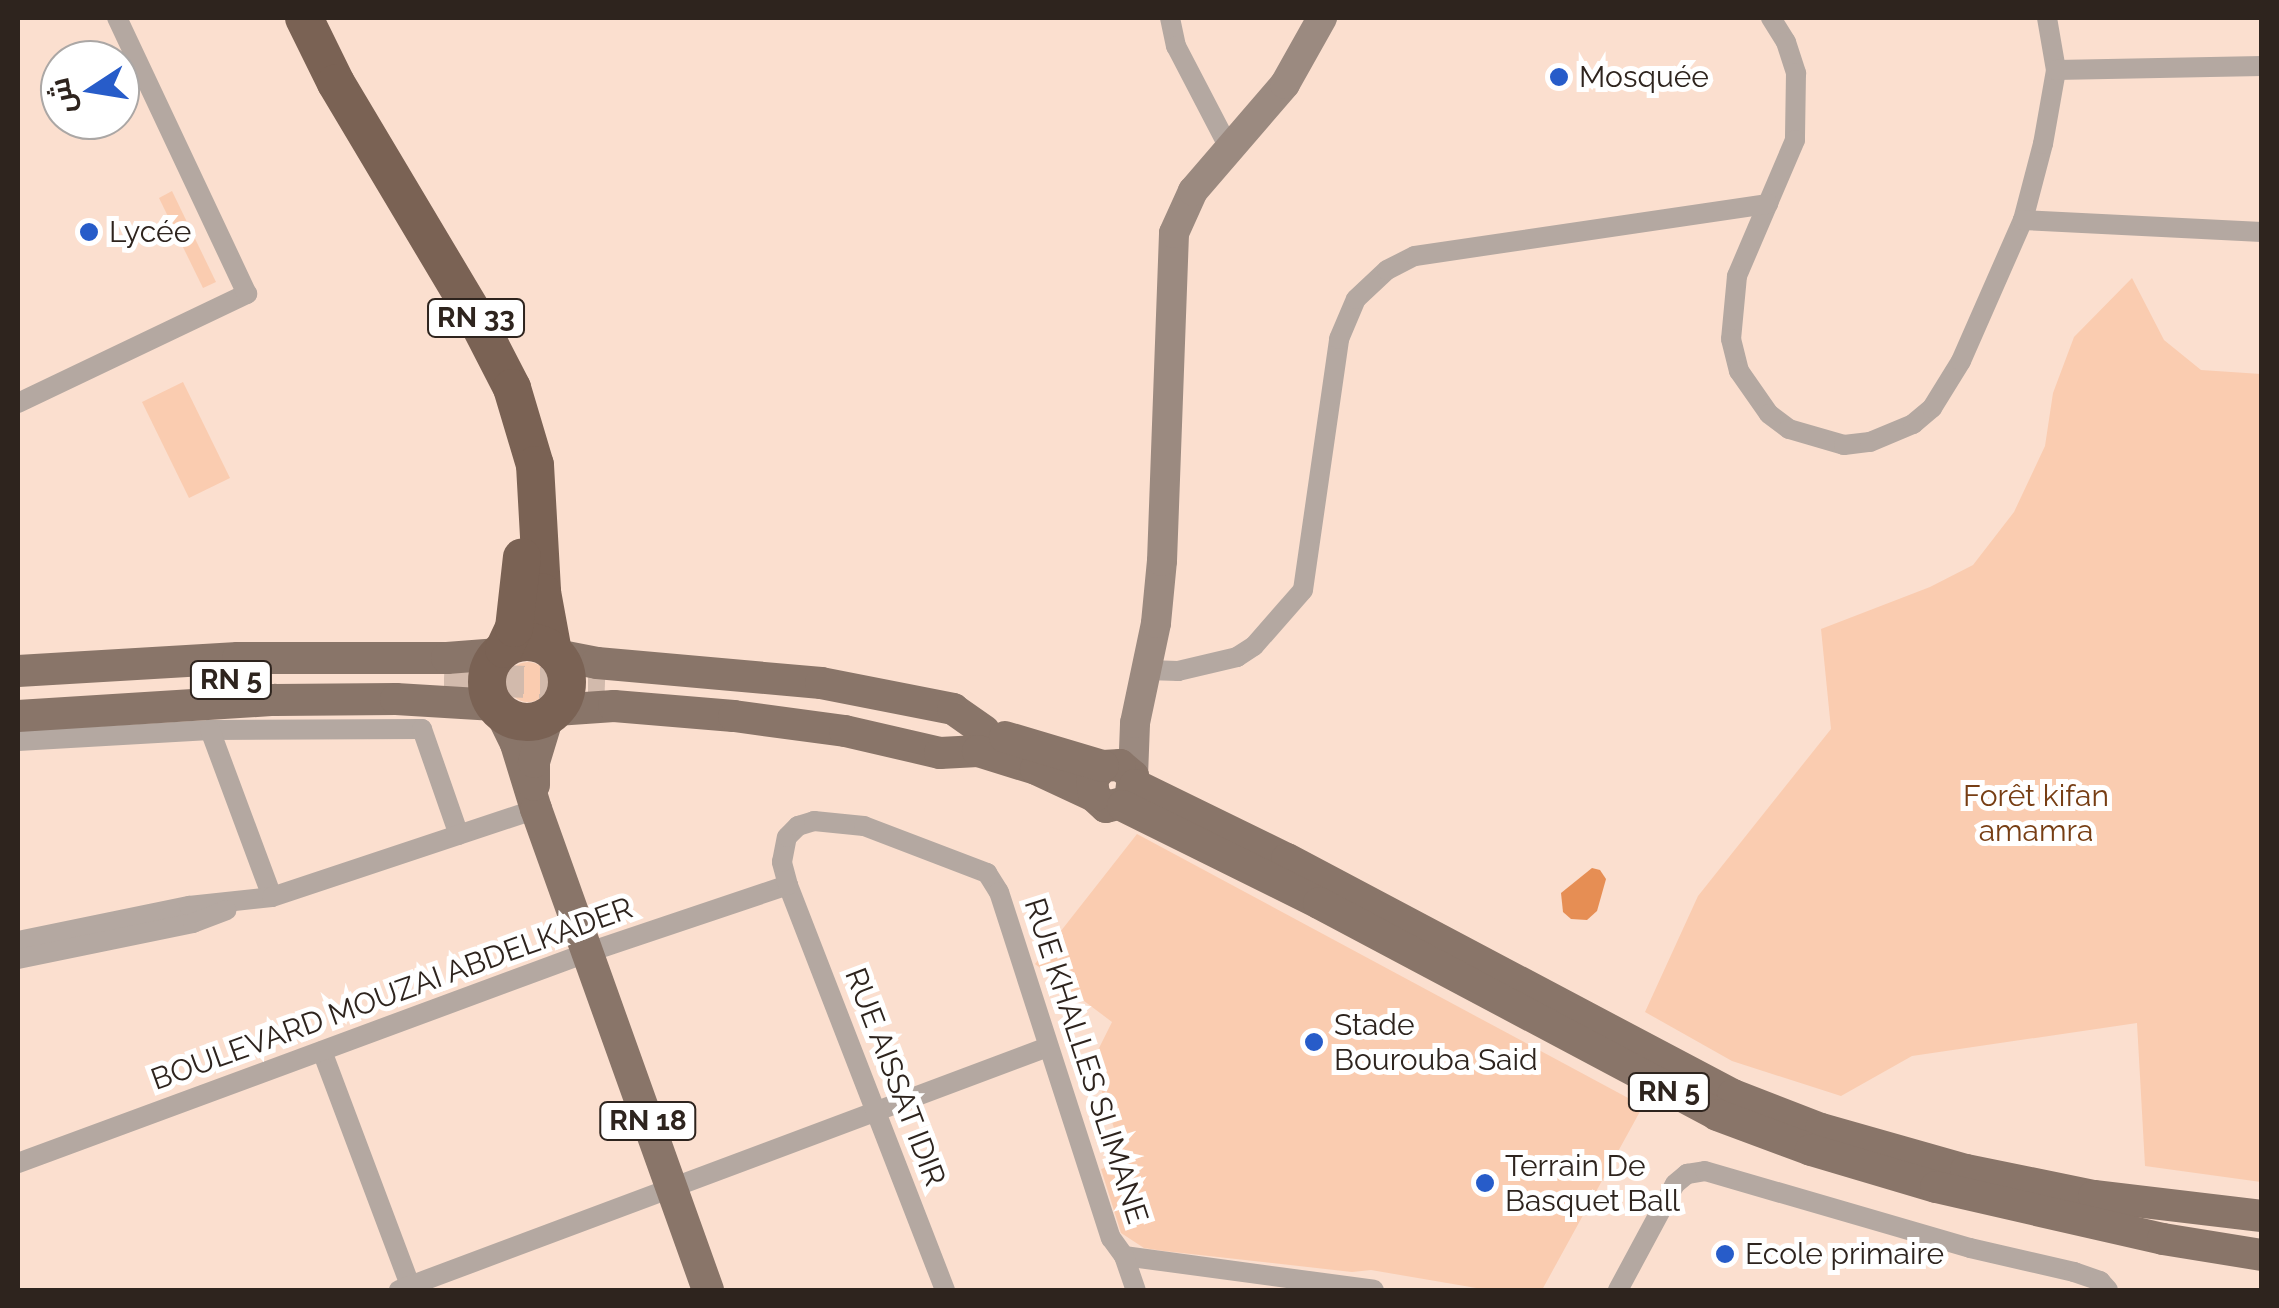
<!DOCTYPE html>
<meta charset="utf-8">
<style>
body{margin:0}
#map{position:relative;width:2279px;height:1308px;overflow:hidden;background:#fbdfcf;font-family:Raleway,Cairo,sans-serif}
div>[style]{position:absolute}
.green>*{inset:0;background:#faccb0}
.round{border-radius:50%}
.water>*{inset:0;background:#e68e54}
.primary-tunnel>*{height:32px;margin-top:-16px;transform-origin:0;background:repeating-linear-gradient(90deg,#d2baac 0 32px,transparent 0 48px)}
.street>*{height:20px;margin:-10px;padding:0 10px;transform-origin:10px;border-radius:10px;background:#b4a8a1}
.secondary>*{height:30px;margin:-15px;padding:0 15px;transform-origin:15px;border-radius:15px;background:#9b8a80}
.primary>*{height:32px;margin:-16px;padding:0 16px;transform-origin:16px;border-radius:16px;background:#897569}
.highway>*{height:38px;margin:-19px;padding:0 19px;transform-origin:19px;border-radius:19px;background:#7a6254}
.highway>.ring{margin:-19px;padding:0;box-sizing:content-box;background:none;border:38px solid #7a6254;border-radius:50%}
.dots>*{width:28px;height:28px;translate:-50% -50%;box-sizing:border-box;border:5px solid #fff;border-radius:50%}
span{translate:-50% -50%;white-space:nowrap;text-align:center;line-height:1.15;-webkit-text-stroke:10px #fff;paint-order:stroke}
.shield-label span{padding:2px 8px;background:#fff;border:2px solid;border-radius:8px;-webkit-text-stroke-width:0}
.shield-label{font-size:28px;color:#2e241e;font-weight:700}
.poi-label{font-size:30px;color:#2e241e}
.left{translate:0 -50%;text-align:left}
.park-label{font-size:30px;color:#773e14}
.street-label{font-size:30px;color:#2e241e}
.frame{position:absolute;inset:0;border:20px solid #2e241e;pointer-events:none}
.north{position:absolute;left:40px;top:40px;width:100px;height:100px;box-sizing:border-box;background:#fff;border:2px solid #aba7a5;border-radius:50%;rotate:258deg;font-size:28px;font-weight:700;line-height:40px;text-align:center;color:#2e241e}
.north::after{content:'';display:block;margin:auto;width:35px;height:45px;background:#275cc9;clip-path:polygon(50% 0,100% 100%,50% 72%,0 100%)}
</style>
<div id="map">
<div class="green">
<i style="clip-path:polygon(172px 191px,216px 282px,203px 288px,159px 198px)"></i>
<i style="clip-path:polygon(2132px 278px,2164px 340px,2201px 370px,2261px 374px,2261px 1182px,2145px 1166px,2137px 1023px,1912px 1056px,1841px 1096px,1732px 1061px,1645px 1012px,1698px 896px,1831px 729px,1821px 629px,1930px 587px,1973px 565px,2014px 512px,2045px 446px,2053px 393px,2074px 337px)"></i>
<i style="clip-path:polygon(183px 382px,230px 478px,189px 498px,142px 402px)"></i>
<i class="round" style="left:508px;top:662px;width:40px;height:40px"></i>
<i style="clip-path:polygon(1137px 834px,1643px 1106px,1542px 1290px,1488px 1290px,1371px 1270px,1352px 1272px,1164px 1251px,1144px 1248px,1121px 1233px,1101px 1169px,1125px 1161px,1092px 1062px,1112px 1022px,1035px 964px)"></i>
</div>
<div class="water">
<i style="clip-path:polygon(1592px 868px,1600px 870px,1606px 879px,1597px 911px,1587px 920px,1571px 919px,1563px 912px,1561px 893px)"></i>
</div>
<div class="primary-tunnel">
<i style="left:444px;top:679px;width:161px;rotate:2.1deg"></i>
</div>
<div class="street">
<i style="left:1170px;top:18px;width:29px;rotate:78deg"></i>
<i style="left:1176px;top:46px;width:115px;rotate:62.5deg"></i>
<i style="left:1771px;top:18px;width:28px;rotate:58deg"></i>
<i style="left:1786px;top:42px;width:33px;rotate:72deg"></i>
<i style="left:1796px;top:73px;width:67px;rotate:90.9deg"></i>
<i style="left:1795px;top:140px;width:148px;rotate:113.1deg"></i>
<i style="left:1737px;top:276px;width:63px;rotate:95.4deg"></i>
<i style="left:1731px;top:339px;width:33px;rotate:76deg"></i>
<i style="left:1739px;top:371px;width:52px;rotate:55.1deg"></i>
<i style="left:1769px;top:414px;width:25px;rotate:37deg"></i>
<i style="left:1789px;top:429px;width:57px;rotate:16.2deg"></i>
<i style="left:1844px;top:445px;width:26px;rotate:-7deg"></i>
<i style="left:1870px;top:442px;width:47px;rotate:-22.7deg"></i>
<i style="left:1913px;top:424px;width:25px;rotate:-40deg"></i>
<i style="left:1932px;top:408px;width:55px;rotate:-58.3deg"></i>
<i style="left:1961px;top:361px;width:154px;rotate:-66.3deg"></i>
<i style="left:2023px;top:220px;width:79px;rotate:-75.3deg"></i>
<i style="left:2043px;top:144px;width:75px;rotate:-80deg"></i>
<i style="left:2056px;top:70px;width:53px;rotate:-99.8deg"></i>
<i style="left:2056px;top:70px;width:206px;rotate:-1.1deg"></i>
<i style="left:2023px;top:220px;width:239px;rotate:2.9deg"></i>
<i style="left:18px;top:403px;width:254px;rotate:-25.5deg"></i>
<i style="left:247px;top:294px;width:305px;rotate:-115.2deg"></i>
<i style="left:1147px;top:670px;width:31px;rotate:2deg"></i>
<i style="left:1178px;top:671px;width:61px;rotate:-13.3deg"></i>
<i style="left:1237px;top:657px;width:20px;rotate:-33deg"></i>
<i style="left:1254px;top:646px;width:74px;rotate:-48.8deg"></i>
<i style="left:1303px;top:590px;width:254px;rotate:-81.8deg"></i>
<i style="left:1339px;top:339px;width:43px;rotate:-67deg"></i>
<i style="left:1356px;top:299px;width:42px;rotate:-43.1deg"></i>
<i style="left:1387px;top:270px;width:31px;rotate:-27deg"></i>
<i style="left:1415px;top:256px;width:357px;rotate:-8.4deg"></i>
<i style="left:210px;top:730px;width:212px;rotate:-0.3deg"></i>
<i style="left:422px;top:729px;width:112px;rotate:70.8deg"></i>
<i style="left:18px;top:741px;width:192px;rotate:-3.3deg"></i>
<i style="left:210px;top:730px;width:178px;rotate:69.6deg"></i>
<i style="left:18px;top:941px;width:175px;rotate:-11.6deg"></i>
<i style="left:189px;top:906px;width:83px;rotate:-6.2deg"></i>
<i style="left:272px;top:897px;width:278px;rotate:-18.4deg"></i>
<i style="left:18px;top:959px;width:179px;rotate:-11.6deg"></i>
<i style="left:193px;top:923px;width:36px;rotate:-21deg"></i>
<i style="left:322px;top:1051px;width:255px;rotate:69.4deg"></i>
<i style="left:18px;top:1163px;width:609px;rotate:-20.28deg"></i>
<i style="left:589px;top:952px;width:210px;rotate:-18.6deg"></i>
<i style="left:1124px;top:1256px;width:252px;rotate:7.7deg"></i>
<i style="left:399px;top:1290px;width:693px;rotate:-20.53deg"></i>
<i style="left:945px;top:1290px;width:434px;rotate:-111.2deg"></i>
<i style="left:788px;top:885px;width:24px;rotate:-105deg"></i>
<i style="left:782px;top:862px;width:25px;rotate:-79deg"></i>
<i style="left:787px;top:837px;width:16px;rotate:-45deg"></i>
<i style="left:798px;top:826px;width:17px;rotate:-17deg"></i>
<i style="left:814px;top:821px;width:50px;rotate:5.7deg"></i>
<i style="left:864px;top:826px;width:132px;rotate:20.9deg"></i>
<i style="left:987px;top:873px;width:22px;rotate:58deg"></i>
<i style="left:999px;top:892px;width:364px;rotate:72.1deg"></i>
<i style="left:1111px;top:1238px;width:22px;rotate:54deg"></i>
<i style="left:1124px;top:1256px;width:36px;rotate:71deg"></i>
<i style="left:1618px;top:1290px;width:120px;rotate:-61.7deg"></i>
<i style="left:1675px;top:1184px;width:16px;rotate:-40deg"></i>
<i style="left:1687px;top:1174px;width:18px;rotate:-9deg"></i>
<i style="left:1705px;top:1171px;width:276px;rotate:16.2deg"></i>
<i style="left:1970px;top:1248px;width:107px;rotate:13deg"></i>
<i style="left:2074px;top:1272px;width:28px;rotate:19deg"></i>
<i style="left:2100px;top:1281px;width:12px;rotate:48deg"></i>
</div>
<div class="secondary">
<i style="left:1133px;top:776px;width:53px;rotate:-87.8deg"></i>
<i style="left:1135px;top:723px;width:102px;rotate:-78.1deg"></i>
<i style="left:1156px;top:623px;width:62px;rotate:-84.5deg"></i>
<i style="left:1162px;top:561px;width:328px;rotate:-87.9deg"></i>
<i style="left:1174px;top:233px;width:46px;rotate:-65.7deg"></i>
<i style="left:1193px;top:191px;width:141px;rotate:-49.3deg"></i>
<i style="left:1285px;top:84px;width:76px;rotate:-60.7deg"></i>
</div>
<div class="primary">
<i style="left:556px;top:655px;width:42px;rotate:11deg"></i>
<i style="left:597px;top:663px;width:225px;rotate:5.1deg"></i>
<i style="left:821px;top:683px;width:135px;rotate:11.1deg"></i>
<i style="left:953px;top:709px;width:38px;rotate:35deg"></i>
<i style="left:18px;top:671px;width:220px;rotate:-3.4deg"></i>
<i style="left:238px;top:658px;width:209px"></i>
<i style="left:447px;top:658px;width:52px;rotate:-4.4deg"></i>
<i style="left:556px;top:710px;width:58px;rotate:-3.9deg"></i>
<i style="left:614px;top:706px;width:120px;rotate:4.8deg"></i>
<i style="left:734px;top:716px;width:112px;rotate:7.7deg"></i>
<i style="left:845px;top:731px;width:98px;rotate:13deg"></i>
<i style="left:940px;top:753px;width:38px;rotate:-3deg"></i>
<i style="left:978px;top:751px;width:61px;rotate:17.2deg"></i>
<i style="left:1036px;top:769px;width:64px;rotate:25deg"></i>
<i style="left:1094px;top:796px;width:16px;rotate:43deg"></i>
<i style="left:1106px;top:807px;width:25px;rotate:-14deg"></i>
<i style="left:1130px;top:801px;width:25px;rotate:-83deg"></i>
<i style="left:1133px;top:776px;width:17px;rotate:-140deg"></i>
<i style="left:1120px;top:765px;width:17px;rotate:177deg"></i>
<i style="left:1103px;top:766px;width:17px;rotate:130deg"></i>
<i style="left:1092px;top:779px;width:17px;rotate:83deg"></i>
<i style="left:501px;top:713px;width:34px;rotate:64deg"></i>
<i style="left:516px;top:744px;width:68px;rotate:72.9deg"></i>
<i style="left:536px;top:809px;width:511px;rotate:70.32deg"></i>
<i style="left:18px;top:716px;width:257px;rotate:-3.6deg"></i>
<i style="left:275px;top:700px;width:121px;rotate:-0.5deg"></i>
<i style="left:396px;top:699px;width:99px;rotate:3.5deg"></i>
<i style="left:1005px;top:737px;width:102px;rotate:16.5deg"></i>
<i style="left:534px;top:785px;width:23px;rotate:-90deg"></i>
<i style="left:534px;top:762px;width:48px;rotate:-73.1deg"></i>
<i style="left:1135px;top:785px;width:169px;rotate:26deg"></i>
<i style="left:1287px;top:859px;width:505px;rotate:27.89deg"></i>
<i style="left:1733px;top:1095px;width:94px;rotate:21.1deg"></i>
<i style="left:1821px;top:1129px;width:151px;rotate:15.8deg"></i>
<i style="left:1966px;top:1170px;width:131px;rotate:11.5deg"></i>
<i style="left:2094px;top:1196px;width:169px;rotate:6.8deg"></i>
<i style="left:1123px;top:806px;width:219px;rotate:26.3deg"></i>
<i style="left:1319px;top:903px;width:451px;rotate:28deg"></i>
<i style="left:1717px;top:1115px;width:100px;rotate:20.4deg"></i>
<i style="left:1811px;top:1150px;width:130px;rotate:16.5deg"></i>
<i style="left:1936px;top:1187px;width:233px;rotate:12.9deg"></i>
<i style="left:2163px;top:1239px;width:100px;rotate:9.2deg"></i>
</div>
<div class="highway">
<i style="left:304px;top:18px;width:72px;rotate:63.8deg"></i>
<i style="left:336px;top:83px;width:271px;rotate:59.2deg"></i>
<i style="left:475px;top:316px;width:81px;rotate:62.8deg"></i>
<i style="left:512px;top:388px;width:80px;rotate:73.4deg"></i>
<i style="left:535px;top:465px;width:127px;rotate:86.8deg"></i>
<i style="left:542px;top:592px;width:61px;rotate:79.6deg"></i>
<i class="ring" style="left:487px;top:642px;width:42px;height:42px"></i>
<i style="left:504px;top:649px;width:23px;rotate:-65deg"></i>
<i style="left:514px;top:628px;width:71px;rotate:-83.6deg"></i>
</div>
<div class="dots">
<i style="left:1559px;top:77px;background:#275cc9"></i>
<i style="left:89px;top:232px;background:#275cc9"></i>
<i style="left:1314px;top:1042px;background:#275cc9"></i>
<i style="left:1485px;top:1183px;background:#275cc9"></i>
<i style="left:1725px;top:1254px;background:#275cc9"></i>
</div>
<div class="shield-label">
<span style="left:476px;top:318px">RN 33</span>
<span style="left:231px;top:680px">RN 5</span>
<span style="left:1669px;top:1092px">RN 5</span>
<span style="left:648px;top:1121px">RN 18</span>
</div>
<div class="poi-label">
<span class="left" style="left:1579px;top:77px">Mosquée</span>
<span class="left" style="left:109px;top:232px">Lycée</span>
<span class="left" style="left:1334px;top:1042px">Stade<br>Bourouba Said</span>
<span class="left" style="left:1505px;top:1183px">Terrain De<br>Basquet Ball</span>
<span class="left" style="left:1745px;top:1254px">Ecole primaire</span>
</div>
<div class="park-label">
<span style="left:2036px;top:813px">Forêt kifan<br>amamra</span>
</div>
<div class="street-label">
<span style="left:392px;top:994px;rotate:-20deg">BOULEVARD MOUZAI ABDELKADER</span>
<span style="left:1086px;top:1061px;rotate:72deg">RUE KHALLES SLIMANE</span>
<span style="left:895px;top:1077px;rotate:69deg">RUE AISSAT IDIR</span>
</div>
<div class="frame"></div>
<div class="north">ش</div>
</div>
